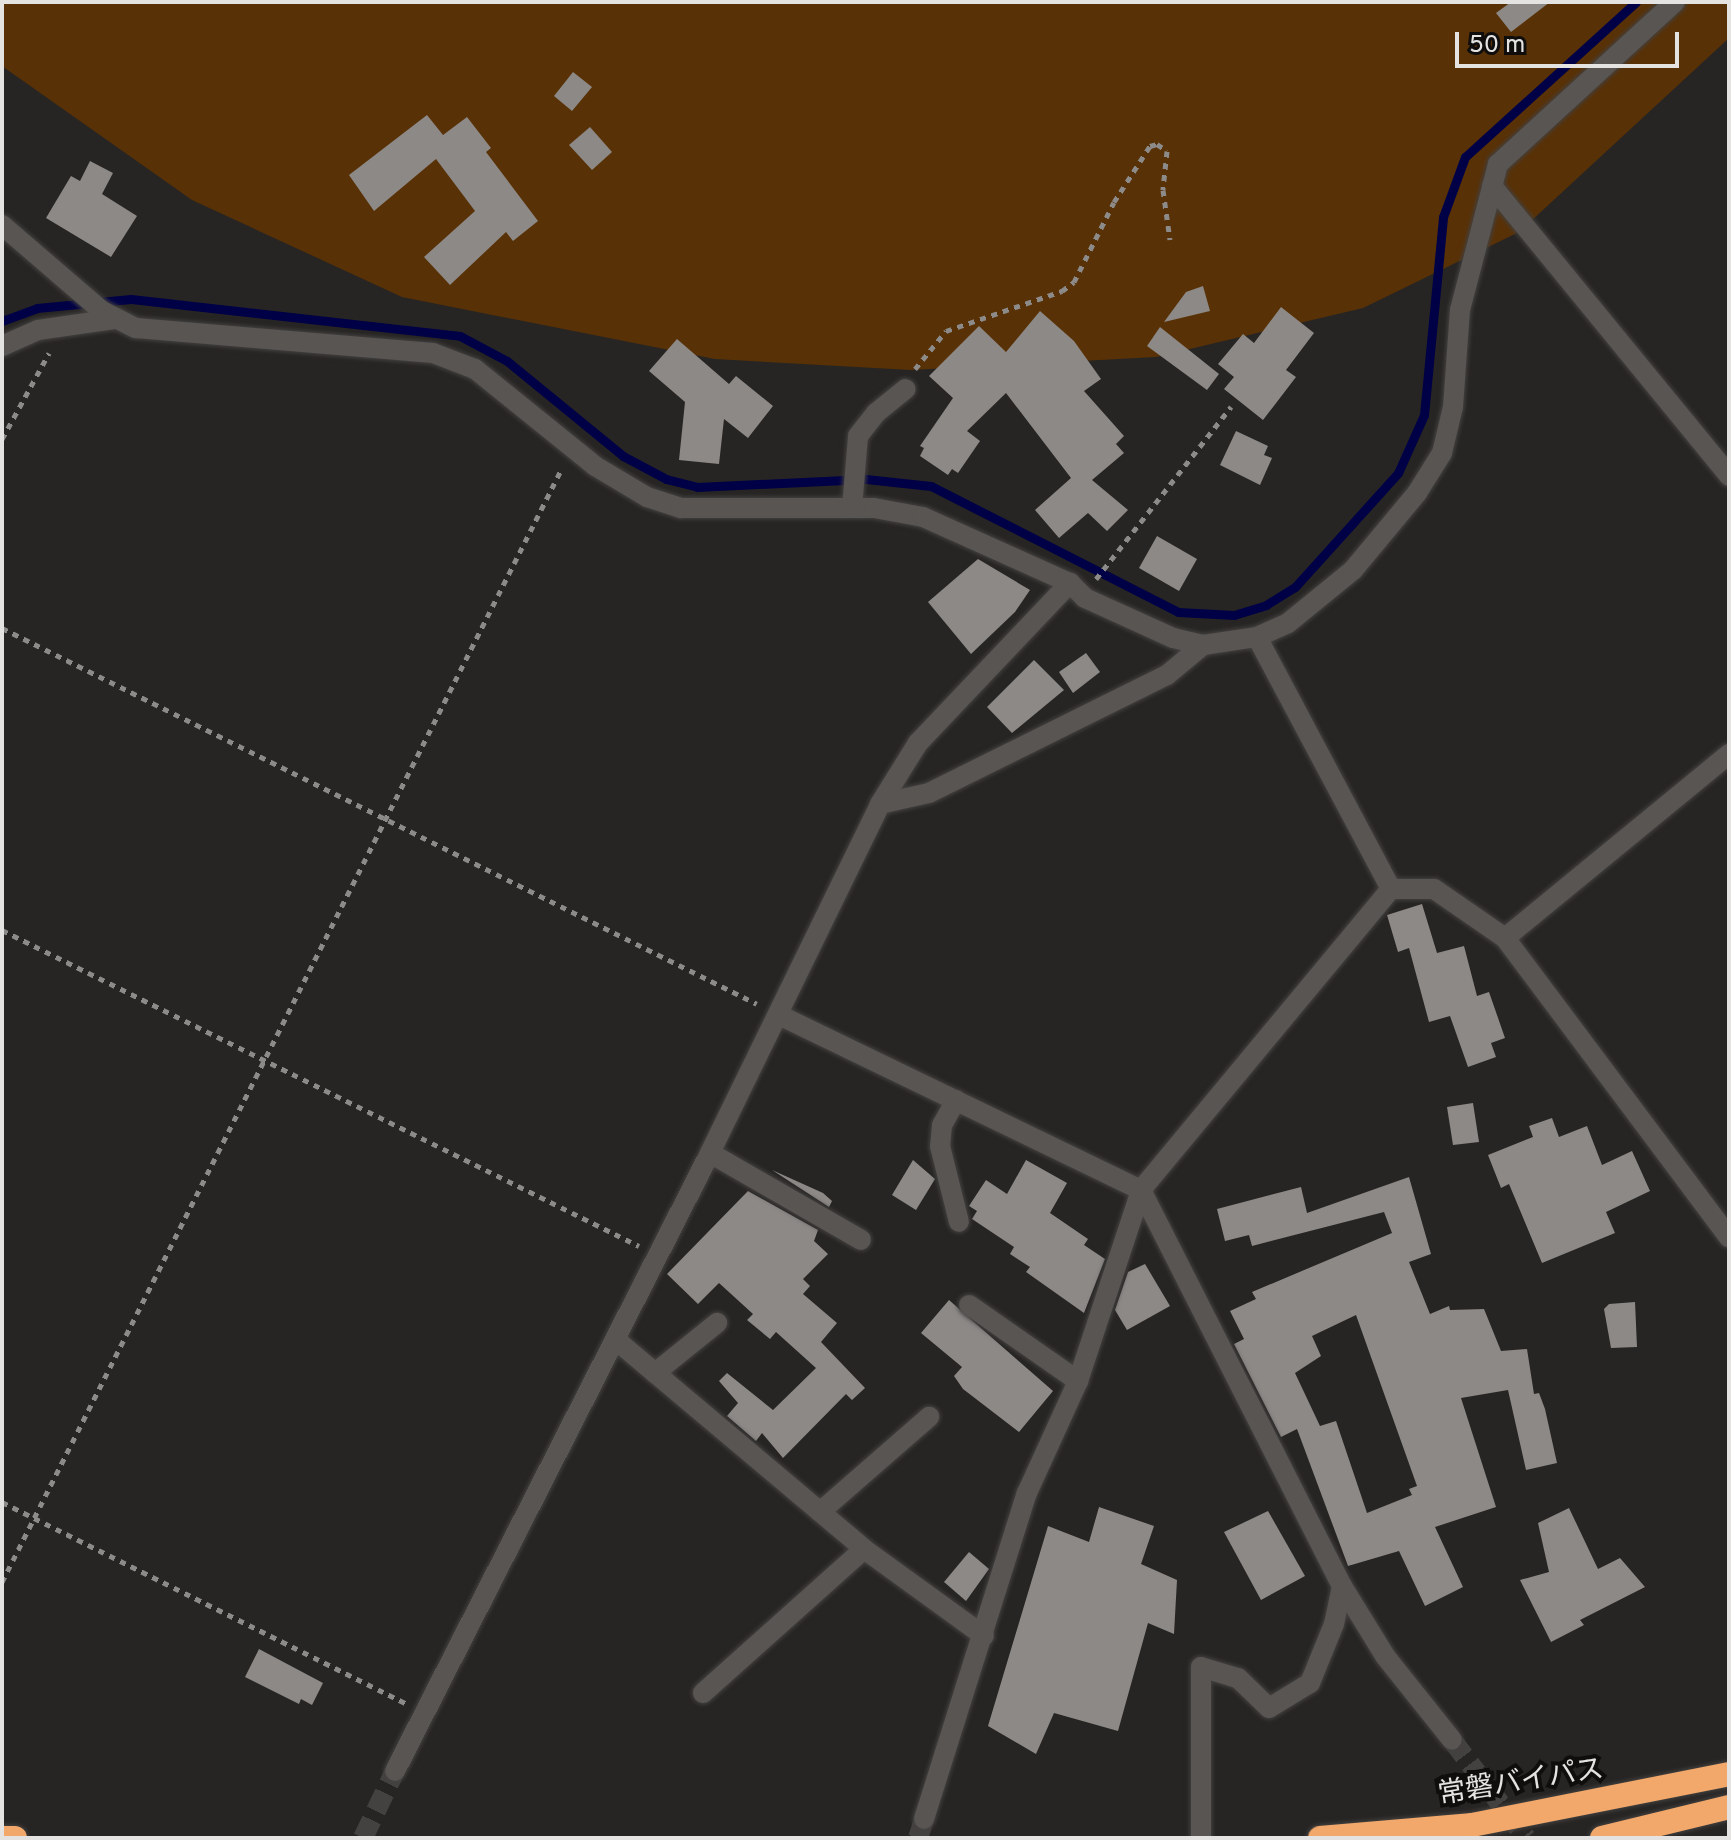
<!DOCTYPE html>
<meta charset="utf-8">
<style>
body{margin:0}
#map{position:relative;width:1731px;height:1840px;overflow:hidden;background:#272523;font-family:Overpass,"Noto Sans JP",sans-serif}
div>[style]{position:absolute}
.green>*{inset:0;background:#593106}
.stream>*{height:9px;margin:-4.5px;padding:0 4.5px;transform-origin:4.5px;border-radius:4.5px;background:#000046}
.building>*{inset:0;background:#8c8987}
.minor-tunnel>*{height:20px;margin-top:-10px;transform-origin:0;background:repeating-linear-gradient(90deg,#444240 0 20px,transparent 0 30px)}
.path>*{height:5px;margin-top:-2.5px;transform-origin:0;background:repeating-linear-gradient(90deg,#8d8b8a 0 6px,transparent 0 12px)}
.roads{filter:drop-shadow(0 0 2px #434140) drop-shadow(0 0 2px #434140)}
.minor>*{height:20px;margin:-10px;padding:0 10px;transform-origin:10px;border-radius:10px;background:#585553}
.highway>*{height:24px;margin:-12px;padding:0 12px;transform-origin:12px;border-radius:12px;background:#f2a86a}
span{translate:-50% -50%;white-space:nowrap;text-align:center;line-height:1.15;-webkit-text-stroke:8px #0f0e0d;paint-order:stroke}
.street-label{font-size:28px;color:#e5e3e2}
.frame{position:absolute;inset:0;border:4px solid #e5e3e2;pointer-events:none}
.scale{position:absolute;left:1455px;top:32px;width:224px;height:36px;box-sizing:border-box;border:4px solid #e5e3e2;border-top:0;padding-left:10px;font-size:24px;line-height:28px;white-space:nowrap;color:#e5e3e2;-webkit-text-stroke:6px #0f0e0d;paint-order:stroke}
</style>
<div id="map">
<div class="green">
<i style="clip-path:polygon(2px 2px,1729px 2px,1729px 38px,1519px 232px,1363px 308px,1156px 357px,911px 370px,715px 359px,402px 297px,192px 200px,2px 66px)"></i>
</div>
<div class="stream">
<i style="left:2px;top:321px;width:37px;rotate:-20deg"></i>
<i style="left:37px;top:308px;width:94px;rotate:-5.5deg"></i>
<i style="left:131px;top:299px;width:331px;rotate:6.4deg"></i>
<i style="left:460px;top:336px;width:53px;rotate:28deg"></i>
<i style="left:507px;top:361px;width:150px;rotate:39.3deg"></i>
<i style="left:623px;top:456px;width:49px;rotate:28.1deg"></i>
<i style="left:666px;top:479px;width:32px;rotate:14deg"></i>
<i style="left:697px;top:487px;width:169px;rotate:-2.7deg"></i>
<i style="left:866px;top:479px;width:65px;rotate:6.1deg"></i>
<i style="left:931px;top:486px;width:277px;rotate:27deg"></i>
<i style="left:1178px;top:612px;width:56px;rotate:3.1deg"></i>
<i style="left:1234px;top:615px;width:34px;rotate:-17deg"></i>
<i style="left:1266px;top:605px;width:34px;rotate:-32deg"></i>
<i style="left:1295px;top:587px;width:154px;rotate:-47.9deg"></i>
<i style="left:1398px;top:473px;width:64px;rotate:-65.9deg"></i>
<i style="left:1424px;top:415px;width:199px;rotate:-84.5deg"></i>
<i style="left:1443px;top:217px;width:64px;rotate:-69.9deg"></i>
<i style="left:1465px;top:157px;width:231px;rotate:-42.2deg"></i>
</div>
<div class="building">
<i style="clip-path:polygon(1511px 2px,1550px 2px,1511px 32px,1496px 13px)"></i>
<i style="clip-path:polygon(573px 72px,592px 87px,572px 111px,554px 96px)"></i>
<i style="clip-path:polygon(427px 115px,443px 135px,467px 117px,491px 148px,486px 152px,538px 221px,513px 241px,506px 232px,450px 285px,424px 257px,475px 211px,436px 159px,374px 211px,349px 175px)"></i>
<i style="clip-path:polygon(590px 127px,612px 152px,592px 170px,569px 145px)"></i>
<i style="clip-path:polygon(90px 161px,113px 173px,102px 194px,137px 216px,111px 257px,46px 218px,71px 176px,80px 181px)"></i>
<i style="clip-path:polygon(1203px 286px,1210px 311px,1164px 322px,1186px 292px)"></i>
<i style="clip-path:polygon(1281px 307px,1314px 333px,1286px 370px,1296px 377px,1263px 420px,1224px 389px,1234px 377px,1218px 364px,1243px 334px,1254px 343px)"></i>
<i style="clip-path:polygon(1040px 311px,1074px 341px,1101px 379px,1084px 391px,1124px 436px,1116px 444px,1124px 453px,1092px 480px,1128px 510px,1107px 531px,1088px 513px,1059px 538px,1035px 510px,1071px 478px,1006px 393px,967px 431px,980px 441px,958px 473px,952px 469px,948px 475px,920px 456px,924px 448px,920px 446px,953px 398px,929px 376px,979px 326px,1006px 352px)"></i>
<i style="clip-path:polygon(1160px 327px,1219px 374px,1207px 390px,1147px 346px)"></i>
<i style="clip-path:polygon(677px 339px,729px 384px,736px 376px,773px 406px,748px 438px,724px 419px,719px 464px,679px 460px,685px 402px,649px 371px)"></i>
<i style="clip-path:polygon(1236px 431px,1268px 446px,1264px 455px,1272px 458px,1260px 485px,1220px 465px)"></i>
<i style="clip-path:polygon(1157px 536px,1197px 559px,1179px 591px,1139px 568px)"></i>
<i style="clip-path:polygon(978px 559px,1030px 590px,1015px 612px,971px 654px,928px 602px)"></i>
<i style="clip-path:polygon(1086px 653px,1100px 672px,1073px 693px,1059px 672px)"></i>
<i style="clip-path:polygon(1034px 660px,1064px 690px,1012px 733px,987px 707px)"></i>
<i style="clip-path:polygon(1422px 904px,1437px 953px,1464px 946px,1477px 996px,1489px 992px,1505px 1038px,1491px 1043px,1496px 1057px,1468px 1067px,1450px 1016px,1429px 1022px,1409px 948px,1398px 952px,1387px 915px)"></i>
<i style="clip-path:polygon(1473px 1103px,1479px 1142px,1453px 1145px,1447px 1107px)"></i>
<i style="clip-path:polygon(1552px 1118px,1559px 1137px,1587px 1126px,1602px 1165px,1632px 1151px,1650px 1191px,1606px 1212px,1615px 1233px,1542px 1263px,1509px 1184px,1501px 1188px,1488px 1155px,1533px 1137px,1529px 1126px)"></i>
<i style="clip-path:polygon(913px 1160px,935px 1179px,916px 1210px,892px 1195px)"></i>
<i style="clip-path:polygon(1026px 1160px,1067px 1183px,1050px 1213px,1088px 1239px,1084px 1245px,1105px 1259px,1084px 1313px,1026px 1272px,1030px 1267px,1010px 1254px,1014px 1247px,972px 1219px,977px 1211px,969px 1206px,986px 1180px,1007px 1194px)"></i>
<i style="clip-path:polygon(772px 1170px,823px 1193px,832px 1201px,829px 1207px)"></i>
<i style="clip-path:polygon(evenodd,1409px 1177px,1431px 1254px,1409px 1262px,1430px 1314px,1449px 1306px,1450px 1310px,1484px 1309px,1501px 1351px,1527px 1349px,1534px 1394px,1539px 1393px,1545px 1409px,1557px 1463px,1526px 1470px,1508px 1390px,1461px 1398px,1496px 1507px,1435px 1527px,1463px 1587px,1425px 1606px,1399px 1551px,1348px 1566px,1297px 1429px,1281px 1437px,1234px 1344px,1244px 1339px,1230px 1311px,1256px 1299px,1252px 1292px,1392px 1233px,1384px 1212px,1252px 1246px,1249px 1235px,1225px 1241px,1217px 1209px,1301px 1187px,1307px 1213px,1409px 1177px,1356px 1315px,1417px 1486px,1409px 1489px,1412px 1495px,1367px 1513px,1336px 1421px,1320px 1426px,1295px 1373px,1321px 1356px,1312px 1336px,1356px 1315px)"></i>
<i style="clip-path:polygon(748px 1191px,818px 1230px,814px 1241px,828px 1254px,803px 1279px,810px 1286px,803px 1294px,837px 1323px,821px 1342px,865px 1388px,852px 1400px,846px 1394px,783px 1458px,762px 1433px,756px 1441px,727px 1416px,738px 1403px,719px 1381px,727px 1373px,773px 1410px,816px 1368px,776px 1332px,770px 1339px,747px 1320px,753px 1314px,719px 1283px,698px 1304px,667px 1274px)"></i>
<i style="clip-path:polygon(1145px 1264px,1170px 1306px,1127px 1330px,1115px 1310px,1128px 1272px)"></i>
<i style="clip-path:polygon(949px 1300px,1053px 1391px,1019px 1432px,963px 1389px,954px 1376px,962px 1367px,921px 1333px)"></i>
<i style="clip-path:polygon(1635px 1302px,1637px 1347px,1611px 1348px,1604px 1309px,1609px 1304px)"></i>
<i style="clip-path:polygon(1099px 1507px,1154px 1526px,1141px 1564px,1177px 1580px,1174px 1634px,1148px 1623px,1118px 1731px,1054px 1713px,1036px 1754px,988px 1726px,1048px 1526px,1089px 1542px)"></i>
<i style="clip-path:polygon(1569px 1508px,1598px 1569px,1620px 1558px,1645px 1587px,1580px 1620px,1584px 1625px,1551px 1642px,1520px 1580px,1549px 1572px,1538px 1523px)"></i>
<i style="clip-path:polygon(1268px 1511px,1305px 1576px,1261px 1600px,1224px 1532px)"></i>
<i style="clip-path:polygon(969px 1552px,989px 1569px,966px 1601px,944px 1582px)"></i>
<i style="clip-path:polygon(259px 1649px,323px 1683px,312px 1705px,301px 1699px,299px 1704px,245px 1677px)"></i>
</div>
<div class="minor-tunnel">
<i style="left:1452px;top:1740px;width:123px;rotate:52.9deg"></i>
<i style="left:363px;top:1838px;width:74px;rotate:-64.5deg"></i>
<i style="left:918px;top:1838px;width:20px;rotate:-72deg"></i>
</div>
<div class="path">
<i style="left:915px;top:369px;width:49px;rotate:-50.8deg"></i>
<i style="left:946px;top:331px;width:123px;rotate:-19deg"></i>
<i style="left:1062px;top:291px;width:15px;rotate:-37deg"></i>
<i style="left:1074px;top:282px;width:89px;rotate:-63.4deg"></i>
<i style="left:1114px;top:202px;width:67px;rotate:-57.3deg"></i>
<i style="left:1150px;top:146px;width:7px;rotate:-16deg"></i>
<i style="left:1157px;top:144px;width:12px;rotate:35deg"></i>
<i style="left:1167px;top:151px;width:39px;rotate:96deg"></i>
<i style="left:1163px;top:190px;width:50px;rotate:82deg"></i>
<i style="left:2px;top:439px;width:98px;rotate:-61.3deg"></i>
<i style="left:1096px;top:579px;width:219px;rotate:-51.9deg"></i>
<i style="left:2px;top:628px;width:843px;rotate:26.47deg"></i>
<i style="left:2px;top:930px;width:711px;rotate:26.38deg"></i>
<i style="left:2px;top:1502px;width:451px;rotate:26.5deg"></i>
<i style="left:2px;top:1582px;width:1247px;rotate:-63.31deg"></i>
</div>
<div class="roads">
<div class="minor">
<i style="left:1492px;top:186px;width:375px;rotate:50.7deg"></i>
<i style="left:2px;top:225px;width:132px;rotate:40.7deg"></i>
<i style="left:102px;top:311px;width:38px;rotate:27deg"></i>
<i style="left:136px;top:328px;width:298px;rotate:4.8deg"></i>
<i style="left:433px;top:353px;width:45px;rotate:20.9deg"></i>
<i style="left:475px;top:369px;width:154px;rotate:38.9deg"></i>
<i style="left:595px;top:466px;width:61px;rotate:30.8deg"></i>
<i style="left:647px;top:497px;width:36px;rotate:18deg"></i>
<i style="left:681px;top:508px;width:193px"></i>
<i style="left:874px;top:508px;width:50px;rotate:10.4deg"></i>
<i style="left:923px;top:517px;width:161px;rotate:24.2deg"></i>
<i style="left:1070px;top:583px;width:21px;rotate:45deg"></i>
<i style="left:1085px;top:598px;width:97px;rotate:24.4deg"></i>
<i style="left:1173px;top:638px;width:31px;rotate:13deg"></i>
<i style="left:1203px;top:645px;width:55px;rotate:-8.4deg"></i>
<i style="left:1257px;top:637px;width:34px;rotate:-24deg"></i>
<i style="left:1288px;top:623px;width:84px;rotate:-39.2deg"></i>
<i style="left:1353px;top:570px;width:100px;rotate:-50.3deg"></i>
<i style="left:1417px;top:493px;width:47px;rotate:-58deg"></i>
<i style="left:1442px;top:453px;width:47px;rotate:-76.6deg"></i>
<i style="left:1453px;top:407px;width:97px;rotate:-85.9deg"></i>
<i style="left:1460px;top:310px;width:151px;rotate:-75.4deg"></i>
<i style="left:1498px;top:164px;width:240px;rotate:-42.5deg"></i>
<i style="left:2px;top:346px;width:39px;rotate:-24deg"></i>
<i style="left:38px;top:330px;width:77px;rotate:-8.2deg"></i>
<i style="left:852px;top:508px;width:72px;rotate:-85.2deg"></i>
<i style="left:858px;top:436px;width:29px;rotate:-52deg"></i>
<i style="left:876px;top:413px;width:38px;rotate:-39deg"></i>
<i style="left:1257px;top:637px;width:285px;rotate:62deg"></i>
<i style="left:1391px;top:889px;width:43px"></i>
<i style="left:1434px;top:889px;width:86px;rotate:34.6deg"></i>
<i style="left:1505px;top:938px;width:374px;rotate:53.2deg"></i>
<i style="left:880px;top:804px;width:72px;rotate:-58.1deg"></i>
<i style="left:918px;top:743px;width:221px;rotate:-46.5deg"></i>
<i style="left:1505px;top:938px;width:290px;rotate:-39.4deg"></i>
<i style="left:779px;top:1015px;width:402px;rotate:25.8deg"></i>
<i style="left:1141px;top:1190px;width:444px;rotate:63.1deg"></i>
<i style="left:1342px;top:1586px;width:82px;rotate:58.4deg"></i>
<i style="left:1385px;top:1656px;width:107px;rotate:51.4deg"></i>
<i style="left:956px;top:1100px;width:29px;rotate:119deg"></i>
<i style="left:942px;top:1125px;width:21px;rotate:95deg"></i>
<i style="left:940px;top:1146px;width:78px;rotate:76deg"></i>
<i style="left:710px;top:1153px;width:174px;rotate:29.9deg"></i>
<i style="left:969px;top:1305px;width:133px;rotate:34.9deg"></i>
<i style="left:616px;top:1340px;width:324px;rotate:40.1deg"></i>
<i style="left:864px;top:1549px;width:148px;rotate:35.9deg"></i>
<i style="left:655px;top:1373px;width:80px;rotate:-38.9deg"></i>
<i style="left:820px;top:1512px;width:145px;rotate:-41.1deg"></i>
<i style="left:703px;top:1693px;width:216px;rotate:-41.8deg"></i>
<i style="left:395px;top:1771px;width:694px;rotate:-62.99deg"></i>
<i style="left:710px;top:1153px;width:388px;rotate:-64deg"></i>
<i style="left:880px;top:804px;width:50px;rotate:-12.7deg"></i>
<i style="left:929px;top:793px;width:266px;rotate:-26.4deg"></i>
<i style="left:1167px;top:675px;width:47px;rotate:-39.8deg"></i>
<i style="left:924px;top:1819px;width:342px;rotate:-72.5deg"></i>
<i style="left:1027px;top:1493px;width:123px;rotate:-65.5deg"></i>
<i style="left:1078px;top:1381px;width:201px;rotate:-71.7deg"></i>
<i style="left:1141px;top:1190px;width:391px;rotate:-50.3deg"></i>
<i style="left:1201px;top:1838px;width:171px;rotate:-90deg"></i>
<i style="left:1201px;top:1667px;width:39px;rotate:17deg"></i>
<i style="left:1238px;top:1678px;width:43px;rotate:44.1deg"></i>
<i style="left:1269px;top:1708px;width:48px;rotate:-31.4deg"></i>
<i style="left:1310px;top:1683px;width:64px;rotate:-67.9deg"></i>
<i style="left:1334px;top:1624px;width:39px;rotate:-78deg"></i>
</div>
<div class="highway">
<i style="left:2px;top:1838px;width:13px"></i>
<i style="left:1320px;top:1838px;width:153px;rotate:-4.9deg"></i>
<i style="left:1472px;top:1825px;width:262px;rotate:-11.2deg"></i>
<i style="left:1602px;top:1838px;width:131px;rotate:-13.7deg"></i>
</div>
</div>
<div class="street-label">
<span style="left:1521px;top:1783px;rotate:-9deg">常磐バイパス</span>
</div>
<div class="frame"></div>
<div class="scale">50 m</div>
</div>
